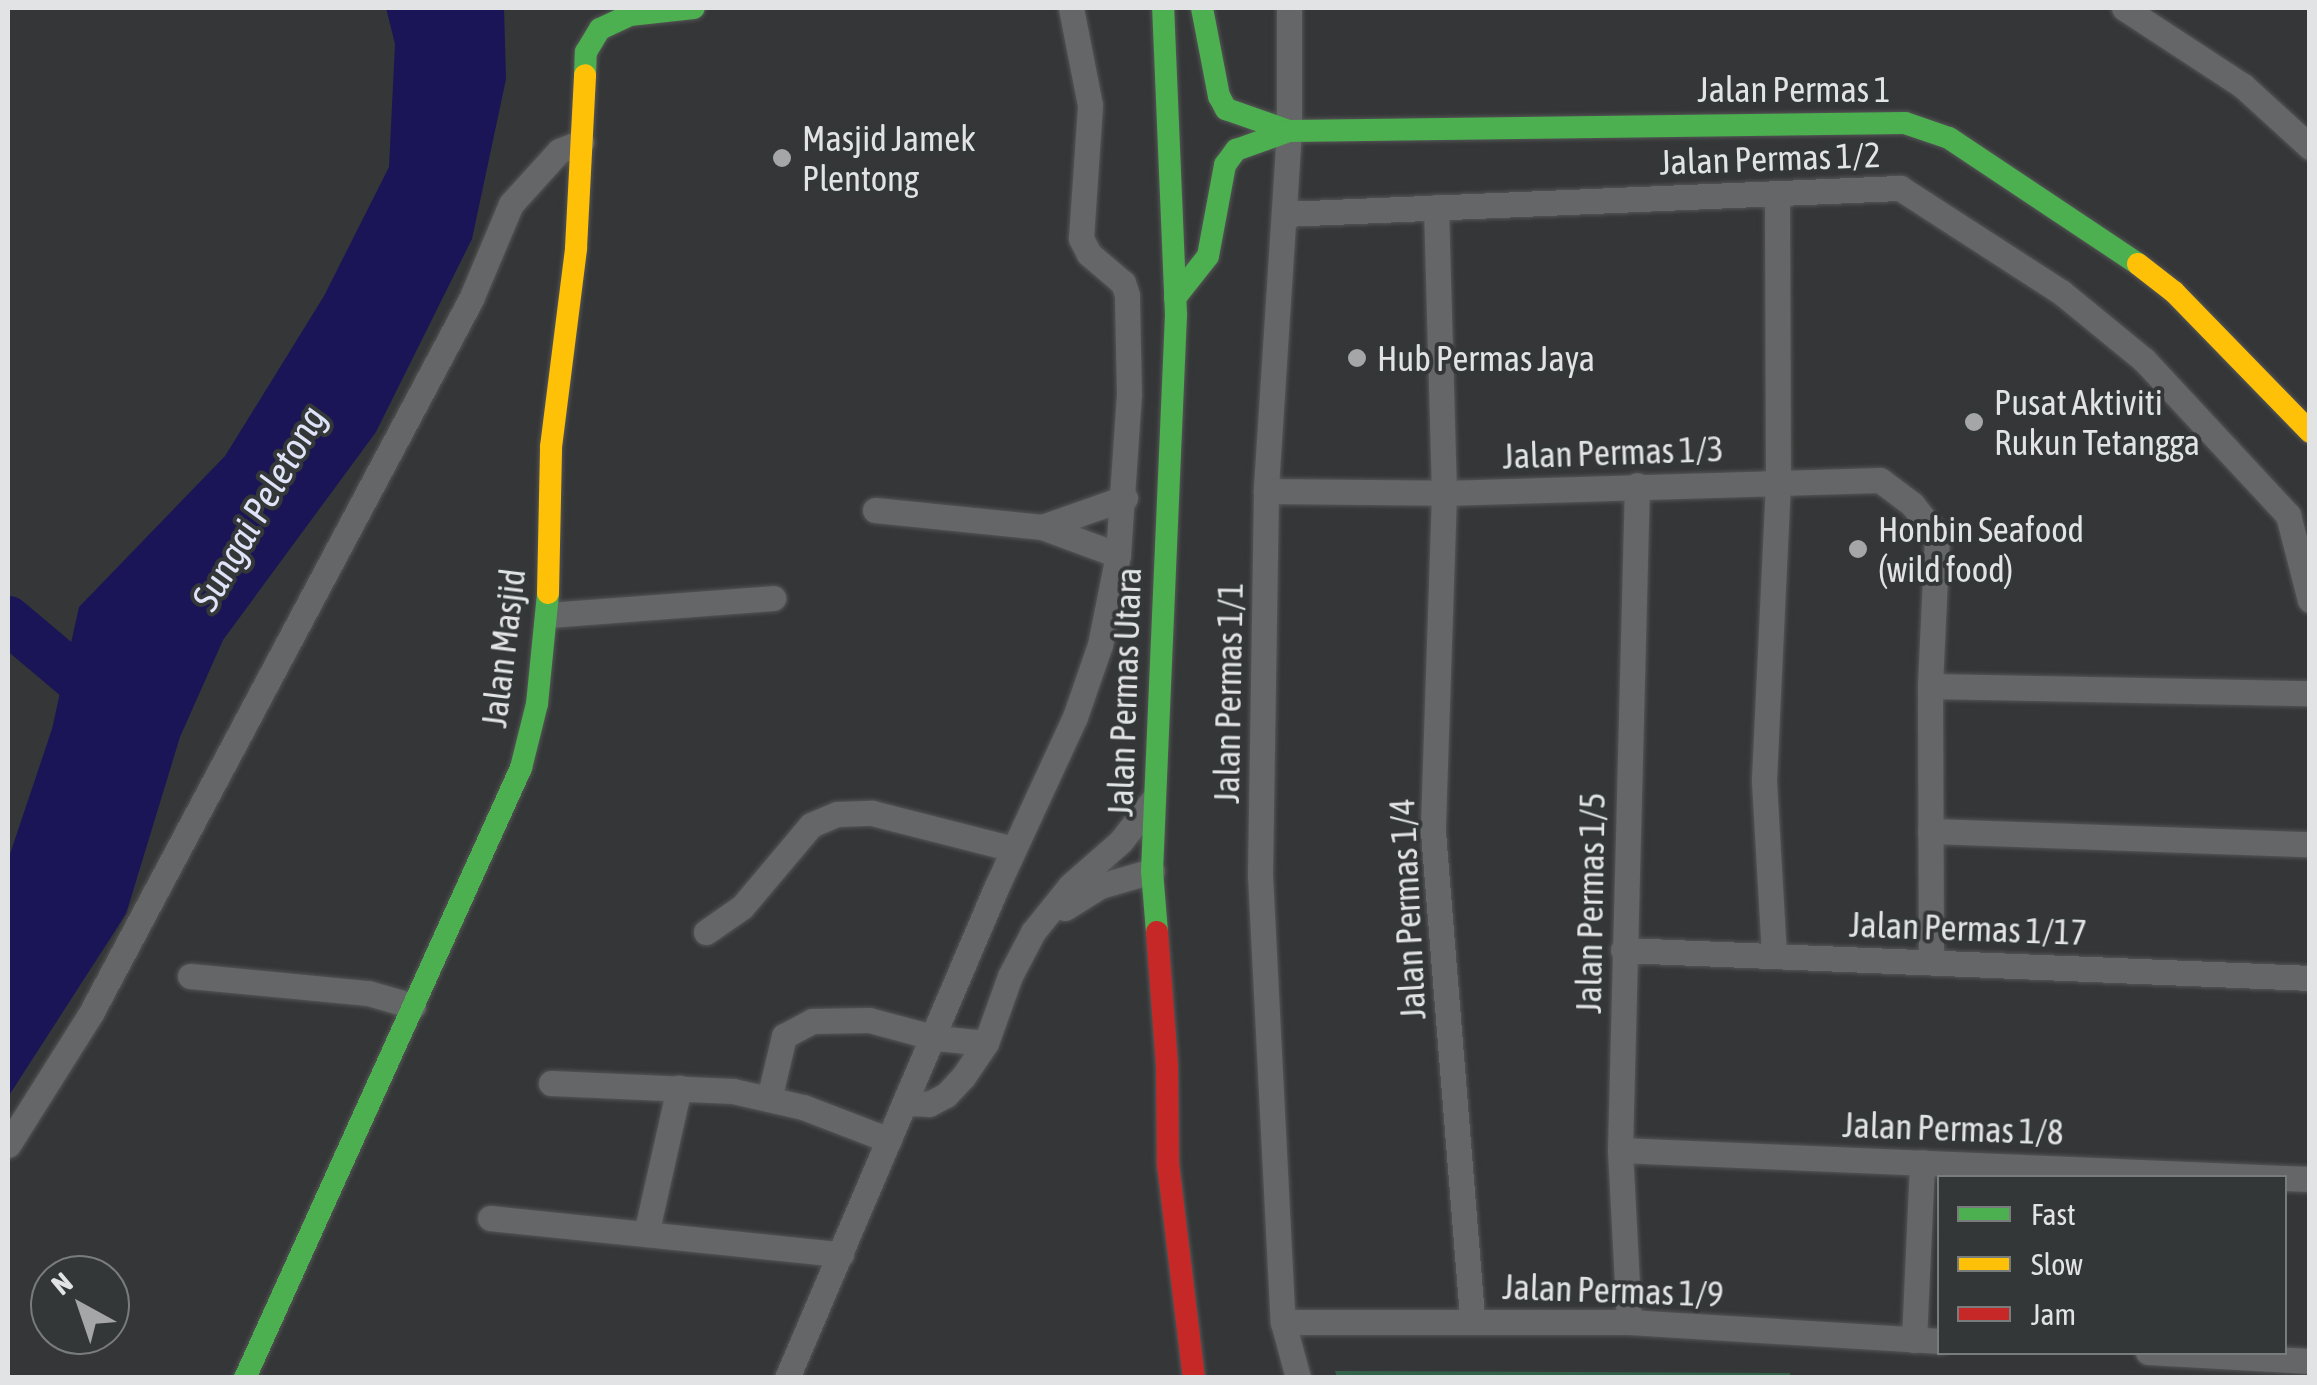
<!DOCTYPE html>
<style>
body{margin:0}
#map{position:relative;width:2317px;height:1385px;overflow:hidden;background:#353637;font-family:"Asap Condensed",sans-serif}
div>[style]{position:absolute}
.green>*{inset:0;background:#32614a}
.water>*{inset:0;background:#1a1556}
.river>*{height:48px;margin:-24px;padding:0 24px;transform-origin:24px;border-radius:24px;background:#1a1556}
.roads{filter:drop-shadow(0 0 2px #545556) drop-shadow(0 0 2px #545556)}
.street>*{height:25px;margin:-12.5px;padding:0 12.5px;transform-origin:12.5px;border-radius:12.5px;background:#656667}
.fast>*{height:22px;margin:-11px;padding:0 11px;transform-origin:11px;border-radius:11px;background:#4caf50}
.slow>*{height:22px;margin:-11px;padding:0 11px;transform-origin:11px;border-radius:11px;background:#ffc107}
.jam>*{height:22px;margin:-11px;padding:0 11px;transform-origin:11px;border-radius:11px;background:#c62828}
.dots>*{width:28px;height:28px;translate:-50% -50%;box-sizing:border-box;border:5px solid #343738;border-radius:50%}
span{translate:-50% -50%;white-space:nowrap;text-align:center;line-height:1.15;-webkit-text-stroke:8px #343738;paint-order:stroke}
.street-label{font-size:35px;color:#e1e3e4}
.poi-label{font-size:35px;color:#e1e3e4}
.left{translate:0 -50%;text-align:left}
.water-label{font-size:38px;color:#dee3f8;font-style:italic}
.frame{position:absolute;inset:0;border:10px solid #e1e3e4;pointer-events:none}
.legend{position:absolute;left:1937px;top:1175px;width:350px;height:180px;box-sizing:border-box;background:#343738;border:2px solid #797c7d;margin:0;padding:12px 18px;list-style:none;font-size:30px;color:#e1e3e4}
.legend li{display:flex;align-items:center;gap:20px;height:50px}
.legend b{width:50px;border:2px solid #797c7d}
.north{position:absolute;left:30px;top:1255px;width:100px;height:100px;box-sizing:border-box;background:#343738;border:2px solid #797c7d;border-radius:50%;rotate:320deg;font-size:28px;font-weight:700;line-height:40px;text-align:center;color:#e1e3e4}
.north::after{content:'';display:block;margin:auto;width:35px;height:45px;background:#a5a6a7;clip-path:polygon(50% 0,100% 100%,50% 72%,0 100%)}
</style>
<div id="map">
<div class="green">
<i style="clip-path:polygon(1335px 1371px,1790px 1373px,1791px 1377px,1337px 1378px)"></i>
</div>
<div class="water">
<i style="clip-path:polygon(386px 8px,504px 8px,506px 79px,472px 239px,376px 432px,223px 640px,180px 737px,126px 914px,8px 1097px,8px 860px,52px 729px,79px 607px,225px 456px,324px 296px,389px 167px,395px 44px)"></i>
</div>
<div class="river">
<i style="left:8px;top:620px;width:141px;rotate:40.1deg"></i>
</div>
<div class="roads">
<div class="street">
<i style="left:1289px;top:8px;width:123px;rotate:90deg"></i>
<i style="left:1289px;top:131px;width:361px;rotate:93.7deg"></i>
<i style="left:1266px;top:491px;width:384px;rotate:90.9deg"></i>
<i style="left:1260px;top:875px;width:448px;rotate:87.1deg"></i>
<i style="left:1283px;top:1322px;width:58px;rotate:75deg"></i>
<i style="left:2124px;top:8px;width:142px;rotate:33.2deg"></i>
<i style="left:2243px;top:86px;width:91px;rotate:42.3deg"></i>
<i style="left:1436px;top:207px;width:286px;rotate:88.4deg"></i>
<i style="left:1444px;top:493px;width:339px;rotate:91.9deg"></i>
<i style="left:1433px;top:832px;width:491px;rotate:85.4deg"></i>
<i style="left:1284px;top:214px;width:617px;rotate:-2.42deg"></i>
<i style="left:1900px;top:188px;width:192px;rotate:32.9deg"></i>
<i style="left:2061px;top:292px;width:107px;rotate:39.3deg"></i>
<i style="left:2144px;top:360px;width:212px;rotate:47.1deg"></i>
<i style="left:2288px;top:515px;width:88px;rotate:75.5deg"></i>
<i style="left:1266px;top:491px;width:178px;rotate:0.6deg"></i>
<i style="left:1444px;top:493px;width:436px;rotate:-1.7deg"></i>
<i style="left:1880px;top:480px;width:40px;rotate:37deg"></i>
<i style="left:1912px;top:504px;width:41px;rotate:52deg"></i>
<i style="left:1937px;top:536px;width:150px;rotate:92.7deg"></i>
<i style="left:1930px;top:686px;width:275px;rotate:89.8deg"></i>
<i style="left:875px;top:510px;width:168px;rotate:5.8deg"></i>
<i style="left:1042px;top:527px;width:81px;rotate:20.2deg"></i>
<i style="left:1042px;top:527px;width:88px;rotate:-19.3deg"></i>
<i style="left:548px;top:615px;width:226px;rotate:-4.3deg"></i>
<i style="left:1930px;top:686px;width:380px;rotate:1.1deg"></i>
<i style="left:1930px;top:831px;width:380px;rotate:2deg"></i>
<i style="left:1065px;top:908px;width:41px;rotate:-32.2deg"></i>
<i style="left:1100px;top:886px;width:54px;rotate:-16.1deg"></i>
<i style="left:706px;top:932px;width:44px;rotate:-34.8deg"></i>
<i style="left:742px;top:907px;width:107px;rotate:-49.9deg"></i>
<i style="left:811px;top:825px;width:28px;rotate:-23deg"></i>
<i style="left:837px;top:814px;width:35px;rotate:-2deg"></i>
<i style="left:872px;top:813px;width:146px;rotate:14.3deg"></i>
<i style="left:1623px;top:950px;width:688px;rotate:2.33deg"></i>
<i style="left:1774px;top:955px;width:176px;rotate:-93.3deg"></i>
<i style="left:1764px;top:779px;width:297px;rotate:-87.3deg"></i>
<i style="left:1778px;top:482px;width:289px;rotate:-90.2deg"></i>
<i style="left:190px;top:976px;width:179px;rotate:5.5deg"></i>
<i style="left:368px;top:993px;width:47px;rotate:16.1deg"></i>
<i style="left:551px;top:1083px;width:182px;rotate:2.5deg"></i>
<i style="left:733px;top:1091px;width:72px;rotate:12.9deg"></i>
<i style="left:803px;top:1107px;width:92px;rotate:21deg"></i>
<i style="left:769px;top:1099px;width:65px;rotate:-76.6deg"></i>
<i style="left:784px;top:1036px;width:32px;rotate:-28deg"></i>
<i style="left:812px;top:1021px;width:57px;rotate:-1deg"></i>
<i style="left:869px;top:1020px;width:69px;rotate:15deg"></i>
<i style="left:936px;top:1038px;width:50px;rotate:5.7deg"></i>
<i style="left:906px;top:1103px;width:23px;rotate:2deg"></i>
<i style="left:929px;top:1104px;width:19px;rotate:-28deg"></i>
<i style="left:946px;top:1095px;width:25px;rotate:-47deg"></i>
<i style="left:963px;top:1077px;width:41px;rotate:-55.9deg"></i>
<i style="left:986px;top:1043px;width:71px;rotate:-70.3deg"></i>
<i style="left:1010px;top:976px;width:50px;rotate:-62.4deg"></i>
<i style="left:1033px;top:932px;width:59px;rotate:-51.2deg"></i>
<i style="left:1070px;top:886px;width:68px;rotate:-41.4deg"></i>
<i style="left:1121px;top:841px;width:52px;rotate:-52deg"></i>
<i style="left:8px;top:1145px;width:154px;rotate:-57.8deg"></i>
<i style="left:90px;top:1015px;width:811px;rotate:-61.98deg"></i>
<i style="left:471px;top:299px;width:103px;rotate:-67.2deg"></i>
<i style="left:511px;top:204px;width:72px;rotate:-47.8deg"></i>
<i style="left:559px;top:151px;width:24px;rotate:-22deg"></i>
<i style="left:1620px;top:1150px;width:664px;rotate:2.42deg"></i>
<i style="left:2284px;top:1178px;width:26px;rotate:2deg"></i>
<i style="left:490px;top:1218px;width:353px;rotate:5.9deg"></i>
<i style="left:646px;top:1234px;width:150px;rotate:-77.3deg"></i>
<i style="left:1283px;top:1322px;width:346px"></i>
<i style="left:1629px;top:1322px;width:312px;rotate:3.5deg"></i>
<i style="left:1629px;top:1322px;width:172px;rotate:-93deg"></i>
<i style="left:1620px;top:1150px;width:665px;rotate:-88.54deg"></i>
<i style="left:1914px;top:1340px;width:178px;rotate:-87.4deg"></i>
<i style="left:2148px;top:1352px;width:162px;rotate:3.2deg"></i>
<i style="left:787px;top:1378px;width:533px;rotate:-66.9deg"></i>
<i style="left:996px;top:888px;width:188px;rotate:-65.2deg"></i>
<i style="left:1075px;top:717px;width:76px;rotate:-70.9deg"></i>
<i style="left:1100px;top:645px;width:92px;rotate:-78.7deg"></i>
<i style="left:1118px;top:555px;width:161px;rotate:-86.1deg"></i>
<i style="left:1129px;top:394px;width:99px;rotate:-91.2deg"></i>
<i style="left:1127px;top:295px;width:13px;rotate:-108deg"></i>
<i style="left:1123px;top:283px;width:45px;rotate:-139.5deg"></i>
<i style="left:1089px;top:254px;width:18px;rotate:-117deg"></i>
<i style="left:1081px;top:238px;width:133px;rotate:-86.1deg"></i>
<i style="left:1090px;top:105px;width:99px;rotate:-101.1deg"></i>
</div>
<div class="fast">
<i style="left:1202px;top:8px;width:90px;rotate:79.1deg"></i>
<i style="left:1219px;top:96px;width:15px;rotate:62deg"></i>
<i style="left:1226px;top:109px;width:67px;rotate:19.2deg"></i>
<i style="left:585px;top:75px;width:23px;rotate:-88deg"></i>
<i style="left:586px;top:52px;width:27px;rotate:-59deg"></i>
<i style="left:600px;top:29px;width:33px;rotate:-25deg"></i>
<i style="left:630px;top:15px;width:64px;rotate:-6.2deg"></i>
<i style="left:1175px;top:298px;width:53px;rotate:-51.8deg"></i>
<i style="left:1208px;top:256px;width:93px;rotate:-79.4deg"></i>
<i style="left:1225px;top:165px;width:19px;rotate:-54deg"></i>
<i style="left:1236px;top:150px;width:56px;rotate:-19.7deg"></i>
<i style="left:1289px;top:131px;width:616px;rotate:-0.74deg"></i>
<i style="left:1905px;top:123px;width:46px;rotate:18.8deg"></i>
<i style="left:1949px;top:138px;width:227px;rotate:33.7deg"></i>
<i style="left:1157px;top:932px;width:61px;rotate:-94.7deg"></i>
<i style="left:1152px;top:871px;width:557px;rotate:-87.53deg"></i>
<i style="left:1176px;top:315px;width:307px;rotate:-92.4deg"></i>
<i style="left:245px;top:1378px;width:670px;rotate:-65.66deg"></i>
<i style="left:521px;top:768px;width:66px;rotate:-76deg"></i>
<i style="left:537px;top:704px;width:112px;rotate:-84.3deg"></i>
</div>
<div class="slow">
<i style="left:2138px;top:264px;width:46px;rotate:37.9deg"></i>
<i style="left:2174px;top:292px;width:195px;rotate:45.8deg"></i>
<i style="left:548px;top:593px;width:146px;rotate:-88.8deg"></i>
<i style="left:551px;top:447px;width:201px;rotate:-82.8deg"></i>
<i style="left:576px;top:248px;width:173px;rotate:-87deg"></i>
</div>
<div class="jam">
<i style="left:1157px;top:932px;width:134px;rotate:85.7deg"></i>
<i style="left:1167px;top:1066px;width:98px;rotate:89.4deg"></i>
<i style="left:1168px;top:1164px;width:216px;rotate:83.1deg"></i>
</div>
</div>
<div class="dots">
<i style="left:782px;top:158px;background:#a5a6a7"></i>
<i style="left:1357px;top:358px;background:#a5a6a7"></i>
<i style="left:1974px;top:422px;background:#a5a6a7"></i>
<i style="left:1858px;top:549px;background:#a5a6a7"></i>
</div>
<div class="street-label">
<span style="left:1794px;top:89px">Jalan Permas 1</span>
<span style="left:1770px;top:158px;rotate:-2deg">Jalan Permas 1/2</span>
<span style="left:1613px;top:452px;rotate:-2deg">Jalan Permas 1/3</span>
<span style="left:503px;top:648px;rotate:-83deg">Jalan Masjid</span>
<span style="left:1124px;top:692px;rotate:-88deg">Jalan Permas Utara</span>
<span style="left:1228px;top:693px;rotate:-89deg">Jalan Permas 1/1</span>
<span style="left:1590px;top:903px;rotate:-89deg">Jalan Permas 1/5</span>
<span style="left:1407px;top:909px;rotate:-93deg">Jalan Permas 1/4</span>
<span style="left:1968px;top:928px;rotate:2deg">Jalan Permas 1/17</span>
<span style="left:1953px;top:1128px;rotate:2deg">Jalan Permas 1/8</span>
<span style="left:1613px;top:1290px;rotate:2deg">Jalan Permas 1/9</span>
</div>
<div class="poi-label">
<span class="left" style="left:802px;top:158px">Masjid Jamek<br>Plentong</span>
<span class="left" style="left:1377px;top:358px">Hub Permas Jaya</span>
<span class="left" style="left:1994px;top:422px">Pusat Aktiviti<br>Rukun Tetangga</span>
<span class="left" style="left:1878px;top:549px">Honbin Seafood<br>(wild food)</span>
</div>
<div class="water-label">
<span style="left:259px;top:508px;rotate:-60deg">Sungai Peletong</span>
</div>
<div class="frame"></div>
<ul class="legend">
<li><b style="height:12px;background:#4caf50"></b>Fast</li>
<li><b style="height:12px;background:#ffc107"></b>Slow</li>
<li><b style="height:12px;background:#c62828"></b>Jam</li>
</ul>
<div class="north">N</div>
</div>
